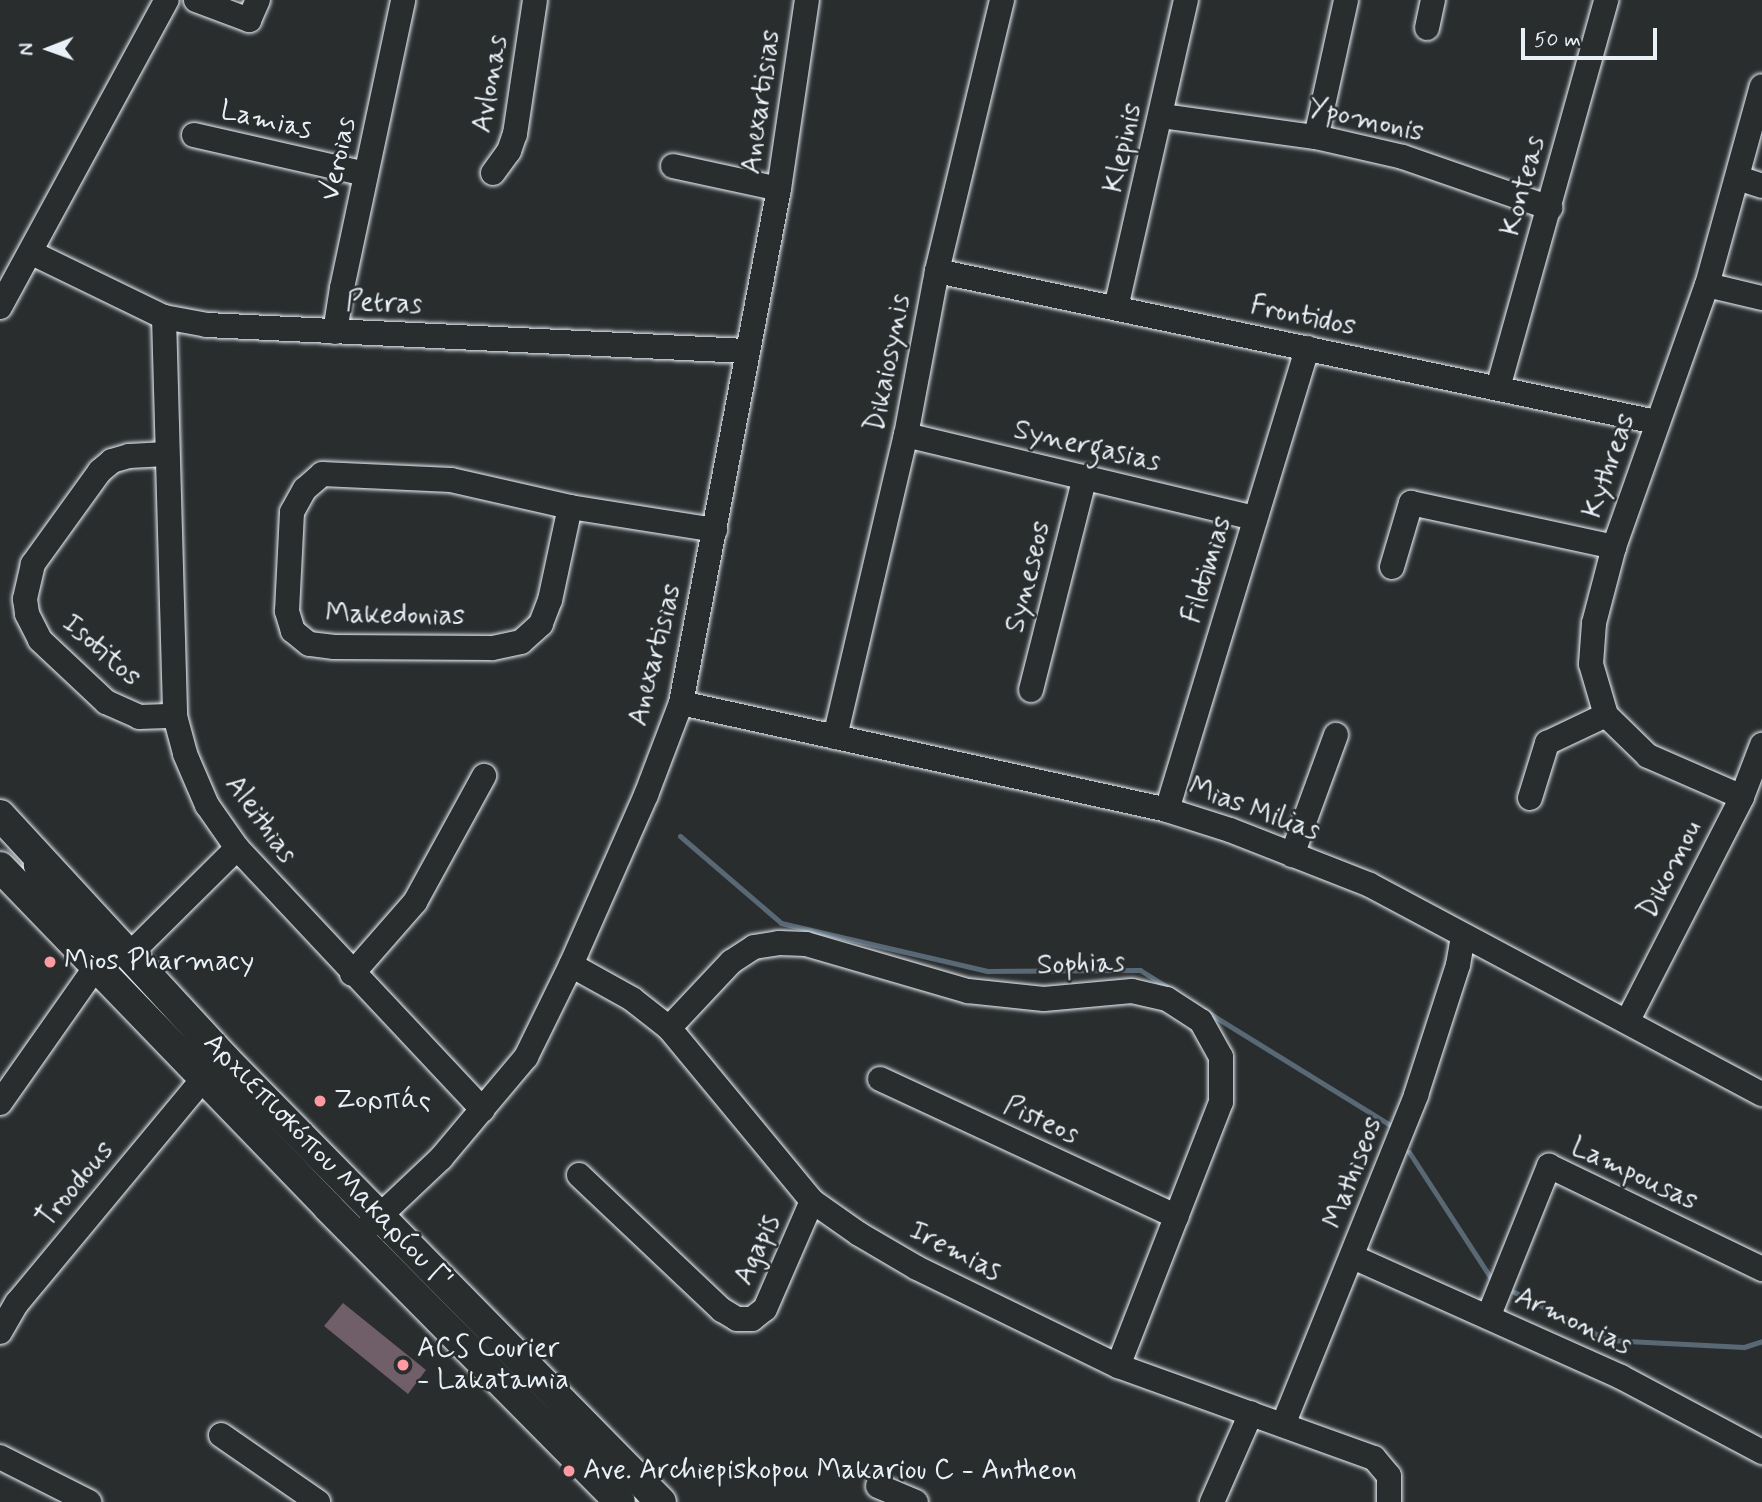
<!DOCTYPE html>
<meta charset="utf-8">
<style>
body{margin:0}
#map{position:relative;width:1762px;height:1502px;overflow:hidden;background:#2a2d2e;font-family:Mynerve,sans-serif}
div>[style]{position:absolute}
.stream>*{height:5px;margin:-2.5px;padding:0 2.5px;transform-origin:2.5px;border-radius:2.5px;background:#586875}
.building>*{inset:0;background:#705f69}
.roads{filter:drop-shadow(0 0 2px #e8f1f8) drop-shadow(0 0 2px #e8f1f8)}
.minor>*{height:24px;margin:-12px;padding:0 12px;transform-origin:12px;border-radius:12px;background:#2a2d2e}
.major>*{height:30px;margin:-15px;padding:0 15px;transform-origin:15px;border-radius:15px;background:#2a2d2e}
.dots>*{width:19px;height:19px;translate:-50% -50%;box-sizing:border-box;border:4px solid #2a2d2e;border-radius:50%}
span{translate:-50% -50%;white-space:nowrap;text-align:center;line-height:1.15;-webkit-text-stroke:5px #2a2d2e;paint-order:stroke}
.street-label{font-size:28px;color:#e8f1f8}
.poi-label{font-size:28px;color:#e8f1f8}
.left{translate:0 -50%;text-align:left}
.north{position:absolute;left:14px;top:14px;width:70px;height:70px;-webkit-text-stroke:5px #2a2d2e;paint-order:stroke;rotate:269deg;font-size:19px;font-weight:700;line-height:28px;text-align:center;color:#e8f1f8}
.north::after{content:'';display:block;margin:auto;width:24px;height:32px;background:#e8f1f8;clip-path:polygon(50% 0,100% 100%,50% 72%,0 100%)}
.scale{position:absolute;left:1521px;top:28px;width:136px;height:32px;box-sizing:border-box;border:4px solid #e8f1f8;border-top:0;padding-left:9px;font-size:21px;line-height:24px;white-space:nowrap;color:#e8f1f8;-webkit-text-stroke:5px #2a2d2e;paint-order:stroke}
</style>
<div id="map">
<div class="stream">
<i style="left:680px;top:836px;width:133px;rotate:40.7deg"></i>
<i style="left:781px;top:923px;width:212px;rotate:13.1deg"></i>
<i style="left:987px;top:971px;width:153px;rotate:-0.4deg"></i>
<i style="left:1140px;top:970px;width:38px;rotate:32deg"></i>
<i style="left:1204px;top:1010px;width:221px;rotate:31.7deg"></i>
<i style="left:1409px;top:1152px;width:153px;rotate:57deg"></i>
<i style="left:1514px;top:1292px;width:106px;rotate:27.1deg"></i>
<i style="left:1608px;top:1340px;width:136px;rotate:2.9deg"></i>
<i style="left:1744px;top:1347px;width:19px;rotate:-18deg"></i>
</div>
<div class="building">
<i style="clip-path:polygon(343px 1303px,426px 1370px,408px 1394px,324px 1326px)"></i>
</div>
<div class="roads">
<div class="minor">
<i style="left:196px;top:0;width:57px;rotate:20.7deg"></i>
<i style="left:249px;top:20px;width:22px;rotate:-66deg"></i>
<i style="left:1427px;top:28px;width:29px;rotate:-78deg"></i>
<i style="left:1162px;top:116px;width:155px;rotate:7.8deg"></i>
<i style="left:1316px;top:137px;width:89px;rotate:12.9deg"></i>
<i style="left:1403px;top:157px;width:156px;rotate:19.1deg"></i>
<i style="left:194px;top:135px;width:176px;rotate:12.8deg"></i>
<i style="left:1316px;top:137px;width:140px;rotate:-77.6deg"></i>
<i style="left:673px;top:166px;width:108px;rotate:12.2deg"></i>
<i style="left:493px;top:173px;width:27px;rotate:-54deg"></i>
<i style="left:509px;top:151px;width:18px;rotate:-71deg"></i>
<i style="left:515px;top:134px;width:135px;rotate:-81.5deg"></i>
<i style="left:1738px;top:178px;width:25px;rotate:18deg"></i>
<i style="left:32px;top:253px;width:147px;rotate:25.9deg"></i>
<i style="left:164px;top:317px;width:44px;rotate:10.5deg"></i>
<i style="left:207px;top:325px;width:541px;rotate:2.76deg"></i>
<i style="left:937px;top:271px;width:735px;rotate:11.86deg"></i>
<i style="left:1707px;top:285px;width:57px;rotate:13.3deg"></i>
<i style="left:0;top:307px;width:349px;rotate:-61.5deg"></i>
<i style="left:1116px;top:308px;width:316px;rotate:-77.2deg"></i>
<i style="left:164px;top:317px;width:399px;rotate:88.4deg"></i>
<i style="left:175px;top:716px;width:39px;rotate:75deg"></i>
<i style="left:185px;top:754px;width:56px;rotate:66.7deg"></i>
<i style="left:207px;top:805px;width:52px;rotate:55.1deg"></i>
<i style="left:237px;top:848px;width:359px;rotate:46.8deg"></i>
<i style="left:335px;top:332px;width:45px;rotate:-81deg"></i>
<i style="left:342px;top:288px;width:294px;rotate:-78deg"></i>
<i style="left:1498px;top:388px;width:403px;rotate:-74.4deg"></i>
<i style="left:906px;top:435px;width:359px;rotate:13.4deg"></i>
<i style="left:166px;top:454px;width:37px;rotate:177deg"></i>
<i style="left:129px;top:456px;width:18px;rotate:164deg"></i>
<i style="left:112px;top:461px;width:16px;rotate:140deg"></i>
<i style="left:100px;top:471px;width:115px;rotate:125.8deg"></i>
<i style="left:33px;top:564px;width:36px;rotate:103deg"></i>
<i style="left:25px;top:599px;width:15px;rotate:82deg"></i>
<i style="left:27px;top:614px;width:29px;rotate:63deg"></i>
<i style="left:40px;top:640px;width:91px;rotate:43.2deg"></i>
<i style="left:106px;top:702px;width:36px;rotate:24deg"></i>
<i style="left:139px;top:717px;width:36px;rotate:-2deg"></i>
<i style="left:570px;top:507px;width:95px;rotate:102.1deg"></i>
<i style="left:550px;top:600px;width:26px;rotate:111deg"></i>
<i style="left:541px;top:624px;width:27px;rotate:138deg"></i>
<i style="left:521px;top:642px;width:30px;rotate:168deg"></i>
<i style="left:492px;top:648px;width:158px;rotate:-179.6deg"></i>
<i style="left:334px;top:647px;width:25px;rotate:-173deg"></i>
<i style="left:309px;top:644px;width:21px;rotate:-141deg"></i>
<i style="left:293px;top:631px;width:21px;rotate:-107deg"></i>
<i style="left:287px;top:611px;width:99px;rotate:-87.1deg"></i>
<i style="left:292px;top:512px;width:26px;rotate:-61deg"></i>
<i style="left:305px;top:489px;width:23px;rotate:-41deg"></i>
<i style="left:322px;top:474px;width:129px;rotate:2.7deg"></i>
<i style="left:451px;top:480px;width:122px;rotate:12.8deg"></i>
<i style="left:570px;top:507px;width:147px;rotate:9deg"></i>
<i style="left:1392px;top:567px;width:67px;rotate:-73.5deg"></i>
<i style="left:1411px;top:503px;width:208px;rotate:12.2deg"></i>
<i style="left:1031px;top:690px;width:220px;rotate:-75.8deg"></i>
<i style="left:681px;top:703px;width:498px;rotate:12.4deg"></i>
<i style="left:1167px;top:810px;width:66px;rotate:17.6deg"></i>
<i style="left:1230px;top:830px;width:150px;rotate:21.4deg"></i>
<i style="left:1370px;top:885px;width:444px;rotate:28.1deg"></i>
<i style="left:835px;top:737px;width:310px;rotate:-76.8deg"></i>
<i style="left:906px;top:435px;width:167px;rotate:-79.3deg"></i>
<i style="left:937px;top:271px;width:279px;rotate:-76.5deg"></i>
<i style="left:1742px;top:797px;width:103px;rotate:-156.4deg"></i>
<i style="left:1648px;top:756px;width:59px;rotate:-135.7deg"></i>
<i style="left:1606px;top:715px;width:53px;rotate:-106.4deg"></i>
<i style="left:1591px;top:664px;width:41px;rotate:-85.8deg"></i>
<i style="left:1594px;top:623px;width:79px;rotate:-75.3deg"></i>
<i style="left:1614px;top:547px;width:278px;rotate:-70.5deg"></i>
<i style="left:1707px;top:285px;width:206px;rotate:-74.6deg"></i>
<i style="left:1530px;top:798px;width:58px;rotate:-72.8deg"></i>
<i style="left:1547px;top:743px;width:65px;rotate:-25.4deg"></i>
<i style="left:1167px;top:810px;width:483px;rotate:-73.1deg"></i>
<i style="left:1292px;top:855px;width:128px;rotate:-69.9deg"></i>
<i style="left:129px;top:955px;width:152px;rotate:-44.7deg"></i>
<i style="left:571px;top:965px;width:70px;rotate:29.1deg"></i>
<i style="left:632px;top:999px;width:47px;rotate:38.1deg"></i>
<i style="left:669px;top:1028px;width:224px;rotate:50.4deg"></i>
<i style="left:812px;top:1201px;width:57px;rotate:35.1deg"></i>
<i style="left:859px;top:1234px;width:67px;rotate:30.4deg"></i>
<i style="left:917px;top:1268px;width:224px;rotate:26deg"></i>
<i style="left:1118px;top:1366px;width:272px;rotate:19.8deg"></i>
<i style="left:1374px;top:1458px;width:23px;rotate:50deg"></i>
<i style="left:1389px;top:1476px;width:26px;rotate:90deg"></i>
<i style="left:352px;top:974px;width:96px;rotate:-48.8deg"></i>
<i style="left:415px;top:902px;width:144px;rotate:-61.3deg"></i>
<i style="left:1628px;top:1020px;width:250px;rotate:-62.9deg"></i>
<i style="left:1742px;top:797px;width:56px;rotate:-69deg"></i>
<i style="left:669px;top:1028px;width:91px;rotate:-46.8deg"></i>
<i style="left:731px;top:962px;width:27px;rotate:-33deg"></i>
<i style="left:754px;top:947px;width:25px;rotate:-9deg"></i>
<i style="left:779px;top:943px;width:27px;rotate:2deg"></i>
<i style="left:806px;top:944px;width:169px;rotate:16.2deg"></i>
<i style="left:968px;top:991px;width:76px;rotate:6deg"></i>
<i style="left:1044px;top:999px;width:88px;rotate:-5.2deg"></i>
<i style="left:1132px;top:991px;width:36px;rotate:13deg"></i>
<i style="left:1167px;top:999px;width:40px;rotate:32.9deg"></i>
<i style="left:1201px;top:1021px;width:41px;rotate:60.9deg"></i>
<i style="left:1221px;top:1057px;width:45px;rotate:90deg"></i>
<i style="left:1221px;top:1102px;width:283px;rotate:111.3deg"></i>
<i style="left:880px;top:1079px;width:327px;rotate:24.9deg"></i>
<i style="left:0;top:1103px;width:172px;rotate:-54.9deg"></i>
<i style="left:99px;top:962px;width:21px;rotate:-107deg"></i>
<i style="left:93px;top:942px;width:77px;rotate:-131.3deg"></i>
<i style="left:42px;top:884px;width:20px;rotate:-108deg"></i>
<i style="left:36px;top:865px;width:11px;rotate:-85deg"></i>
<i style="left:579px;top:1175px;width:197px;rotate:43.4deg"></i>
<i style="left:722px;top:1310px;width:17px;rotate:31deg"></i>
<i style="left:737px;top:1319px;width:15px"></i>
<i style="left:752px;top:1319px;width:16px;rotate:-38deg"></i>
<i style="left:765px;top:1309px;width:118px;rotate:-66.5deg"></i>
<i style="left:366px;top:1229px;width:103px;rotate:-43.4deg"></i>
<i style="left:441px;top:1158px;width:132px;rotate:-49.9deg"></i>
<i style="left:526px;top:1057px;width:102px;rotate:-63.9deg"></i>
<i style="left:571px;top:965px;width:186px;rotate:-66.2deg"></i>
<i style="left:646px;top:795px;width:98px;rotate:-69.2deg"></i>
<i style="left:681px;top:703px;width:523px;rotate:-79.21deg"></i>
<i style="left:779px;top:189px;width:191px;rotate:-81.6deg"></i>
<i style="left:1353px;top:1257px;width:294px;rotate:24.1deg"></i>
<i style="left:1621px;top:1377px;width:160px;rotate:28deg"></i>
<i style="left:1489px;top:1315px;width:161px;rotate:-68.1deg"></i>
<i style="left:1549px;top:1166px;width:237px;rotate:25.8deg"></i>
<i style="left:0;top:1332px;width:34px;rotate:-60deg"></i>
<i style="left:17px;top:1303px;width:291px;rotate:-50.3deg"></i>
<i style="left:1283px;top:1425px;width:356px;rotate:-68deg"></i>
<i style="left:1416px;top:1095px;width:137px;rotate:-72.1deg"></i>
<i style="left:1458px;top:965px;width:28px;rotate:-80deg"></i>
<i style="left:221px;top:1435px;width:118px;rotate:34.6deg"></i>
<i style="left:0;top:1457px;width:100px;rotate:26.8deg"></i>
<i style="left:878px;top:1486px;width:41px;rotate:22.8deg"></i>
<i style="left:1212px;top:1502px;width:97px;rotate:-66.3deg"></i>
</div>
<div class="major">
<i style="left:0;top:815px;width:333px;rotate:47.3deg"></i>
<i style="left:226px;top:1060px;width:620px;rotate:45.46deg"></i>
<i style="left:0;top:867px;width:472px;rotate:46deg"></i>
<i style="left:328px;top:1207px;width:415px;rotate:45.3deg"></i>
</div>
</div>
<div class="dots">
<i style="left:50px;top:962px;background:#ff9aa2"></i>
<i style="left:320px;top:1101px;background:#ff9aa2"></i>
<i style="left:403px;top:1365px;background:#ff9aa2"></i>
<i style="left:569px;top:1471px;background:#ff9aa2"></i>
</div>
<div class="street-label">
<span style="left:491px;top:84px;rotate:-80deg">Avlonas</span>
<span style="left:762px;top:102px;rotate:-82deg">Anexartisias</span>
<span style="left:266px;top:121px;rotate:13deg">Lamias</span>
<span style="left:1366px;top:121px;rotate:13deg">Ypomonis</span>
<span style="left:1124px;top:148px;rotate:-77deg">Klepinis</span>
<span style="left:339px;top:159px;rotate:-78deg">Veroias</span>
<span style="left:1524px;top:186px;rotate:-75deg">Konteas</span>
<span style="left:384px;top:304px;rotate:3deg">Petras</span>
<span style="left:1303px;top:317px;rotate:12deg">Frontidos</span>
<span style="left:889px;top:363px;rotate:-79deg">Dikaiosynis</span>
<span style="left:1087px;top:447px;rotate:13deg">Synergasias</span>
<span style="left:1610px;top:466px;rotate:-71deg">Kythreas</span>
<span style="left:1208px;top:570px;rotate:-73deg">Filotimias</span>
<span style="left:1029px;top:577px;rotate:-76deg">Syneseos</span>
<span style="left:395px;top:616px;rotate:1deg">Makedonias</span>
<span style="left:101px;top:651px;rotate:41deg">Isotitos</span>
<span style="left:656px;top:655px;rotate:-76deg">Anexartisias</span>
<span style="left:1254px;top:810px;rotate:20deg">Mias Milias</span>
<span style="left:260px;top:820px;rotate:54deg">Aleithias</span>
<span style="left:1671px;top:870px;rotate:-63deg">Dikomou</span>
<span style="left:1081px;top:965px;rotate:-2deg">Sophias</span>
<span style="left:1041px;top:1121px;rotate:25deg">Pisteos</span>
<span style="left:327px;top:1162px;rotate:46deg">Αρχιεπισκόπου Μακαρίου Γ'</span>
<span style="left:1354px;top:1173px;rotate:-69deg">Mathiseos</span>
<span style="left:1634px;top:1175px;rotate:25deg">Lampousas</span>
<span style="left:76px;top:1185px;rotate:-50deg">Troodous</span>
<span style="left:758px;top:1250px;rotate:-66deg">Agapis</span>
<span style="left:955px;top:1252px;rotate:27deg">Iremias</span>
<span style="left:1573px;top:1322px;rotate:25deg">Armonias</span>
</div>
<div class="poi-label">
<span class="left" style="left:64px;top:962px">Mios Pharmacy</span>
<span class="left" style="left:334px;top:1101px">Ζορπάς</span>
<span class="left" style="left:417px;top:1365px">ACS Courier<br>- Lakatamia</span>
<span class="left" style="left:583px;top:1471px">Ave. Archiepiskopou Makariou C - Antheon</span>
</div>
<div class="north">N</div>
<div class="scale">50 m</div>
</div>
